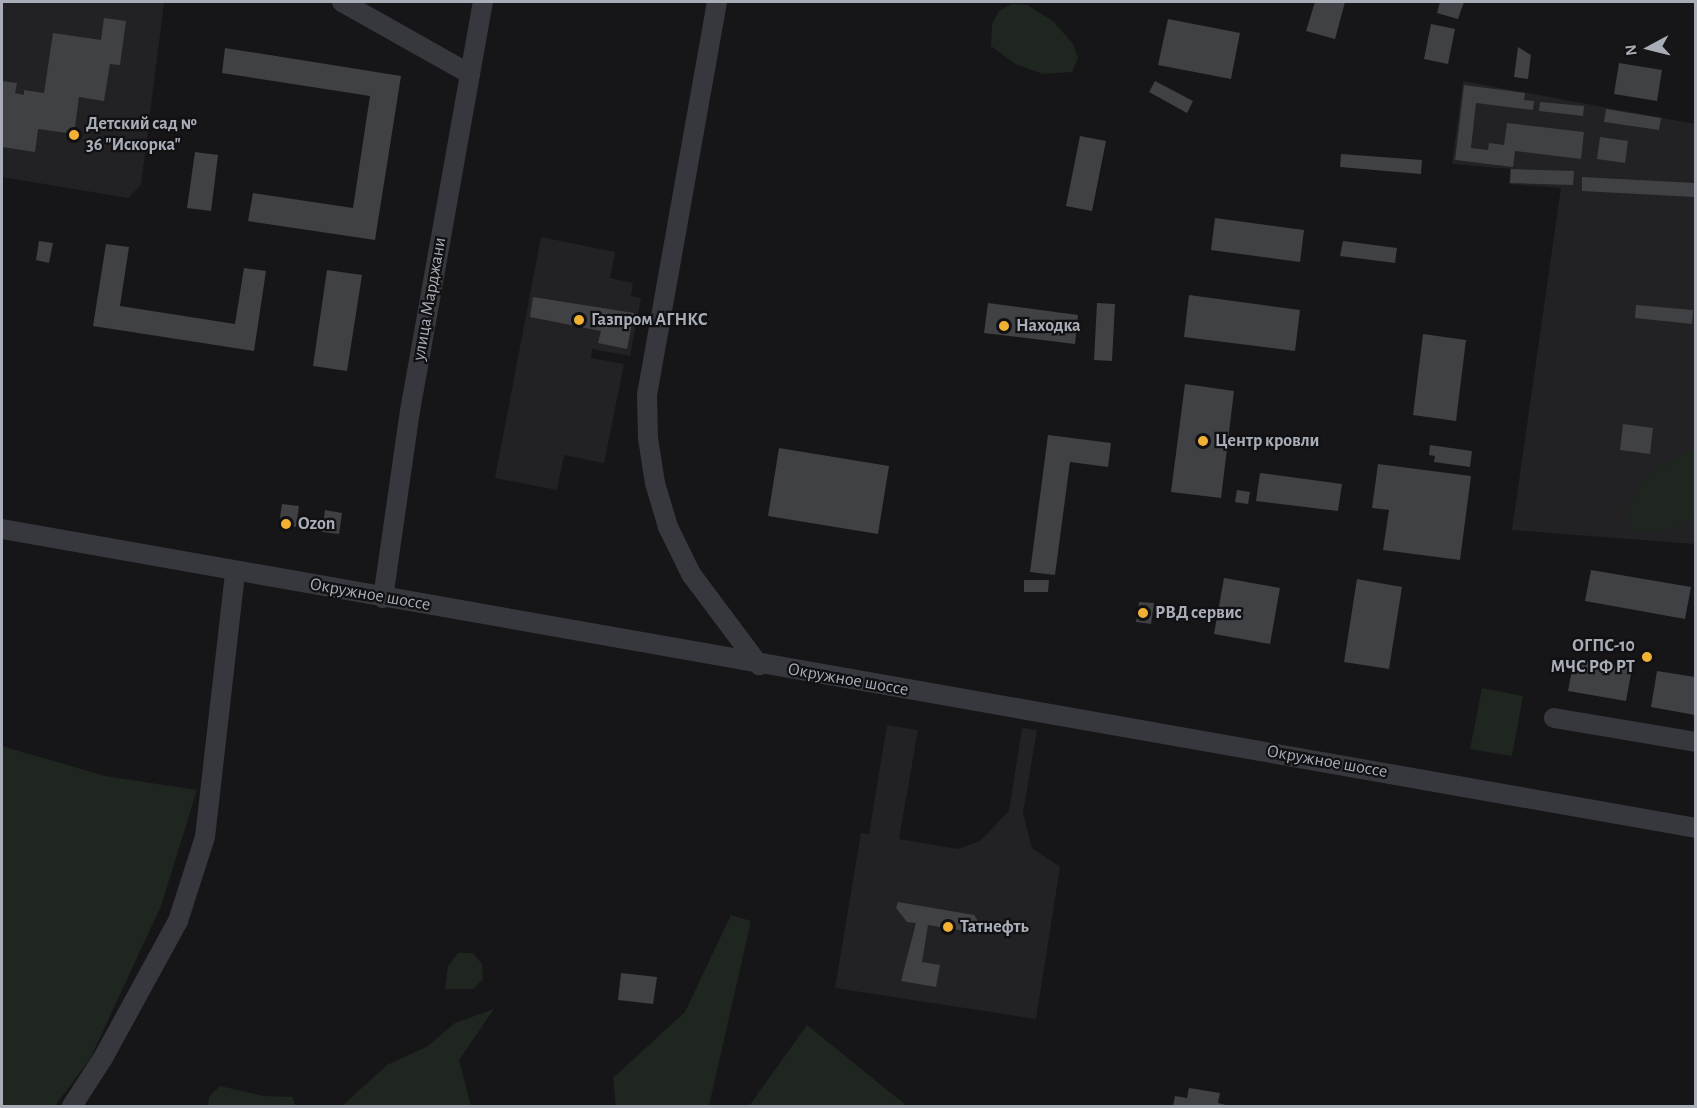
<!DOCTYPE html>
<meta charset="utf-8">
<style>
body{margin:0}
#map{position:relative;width:1697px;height:1108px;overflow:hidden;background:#161618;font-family:"Alegreya Sans",sans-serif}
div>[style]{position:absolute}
.built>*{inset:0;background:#222225}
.green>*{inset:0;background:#1e261f}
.building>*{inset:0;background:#404145}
.minor>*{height:20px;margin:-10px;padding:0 10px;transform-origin:10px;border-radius:10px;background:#37383d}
.dots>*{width:16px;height:16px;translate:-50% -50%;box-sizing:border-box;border:3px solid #111113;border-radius:50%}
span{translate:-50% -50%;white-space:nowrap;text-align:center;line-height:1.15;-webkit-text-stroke:4.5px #111113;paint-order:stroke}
.poi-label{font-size:18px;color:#a8adb8;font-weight:700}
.left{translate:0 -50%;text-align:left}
.right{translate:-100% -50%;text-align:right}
.street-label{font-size:18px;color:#a8adb8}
.frame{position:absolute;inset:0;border:3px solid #a8adb8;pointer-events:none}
.north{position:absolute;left:1619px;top:18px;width:60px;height:60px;-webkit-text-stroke:4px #111113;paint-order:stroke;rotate:263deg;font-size:16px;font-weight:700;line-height:24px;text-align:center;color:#a8adb8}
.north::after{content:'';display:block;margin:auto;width:21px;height:27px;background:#a8adb8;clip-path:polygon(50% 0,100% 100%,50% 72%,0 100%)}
</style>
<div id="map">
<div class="built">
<i style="clip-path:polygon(2px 2px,164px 2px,141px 185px,128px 198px,2px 177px)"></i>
<i style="clip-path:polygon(1463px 81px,1695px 124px,1695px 544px,1512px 530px,1561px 188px,1509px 184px,1510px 169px,1452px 164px)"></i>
<i style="clip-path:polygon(541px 237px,615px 252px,610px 278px,633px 283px,631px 296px,641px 298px,630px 356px,592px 349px,591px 358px,624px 364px,604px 463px,564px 455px,557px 490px,495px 478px)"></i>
<i style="clip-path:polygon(887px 725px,918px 730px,899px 839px,958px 849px,980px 841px,1009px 811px,1022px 728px,1037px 730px,1023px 813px,1032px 848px,1060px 867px,1036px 1019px,835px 988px,861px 833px,869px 834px)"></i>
</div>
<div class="green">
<i style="clip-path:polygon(1012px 4px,1027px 5px,1053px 21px,1073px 44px,1078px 58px,1072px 72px,1043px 74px,1015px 64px,991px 46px,992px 24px,999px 11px)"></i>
<i style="clip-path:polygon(1695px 447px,1695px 513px,1685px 524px,1657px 532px,1635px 531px,1630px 526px,1628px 511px,1645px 477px)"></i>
<i style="clip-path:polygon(1482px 688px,1523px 696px,1512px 756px,1470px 749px)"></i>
<i style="clip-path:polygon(2px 746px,105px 776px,197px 790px,161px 906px,90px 1059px,55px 1106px,2px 1106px)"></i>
<i style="clip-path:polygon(731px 915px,751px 921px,709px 1106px,616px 1106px,613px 1078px,685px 1012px)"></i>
<i style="clip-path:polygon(458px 953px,473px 953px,482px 964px,483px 979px,473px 989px,445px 989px,448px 966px)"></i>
<i style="clip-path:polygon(494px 1009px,459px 1060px,471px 1106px,342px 1106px,387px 1065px,428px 1046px,455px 1023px)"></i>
<i style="clip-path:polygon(807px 1025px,907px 1106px,749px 1106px)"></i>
<i style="clip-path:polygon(220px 1086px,263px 1096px,293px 1097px,295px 1106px,208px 1106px,209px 1097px)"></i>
</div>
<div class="building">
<i style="clip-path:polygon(1315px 2px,1345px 2px,1335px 39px,1306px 31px)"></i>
<i style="clip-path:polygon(1440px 2px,1464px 2px,1458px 19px,1437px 13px)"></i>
<i style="clip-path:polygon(104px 18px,126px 21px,120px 65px,110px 64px,104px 101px,79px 97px,74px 134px,38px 129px,35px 152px,2px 147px,2px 81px,17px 83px,15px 93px,24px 95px,24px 90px,44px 93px,53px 33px,101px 40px)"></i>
<i style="clip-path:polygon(1168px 19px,1240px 33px,1231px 79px,1158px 65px)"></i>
<i style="clip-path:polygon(1431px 24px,1455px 29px,1448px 64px,1424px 59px)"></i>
<i style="clip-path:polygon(1518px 47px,1531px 55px,1528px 79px,1514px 77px)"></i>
<i style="clip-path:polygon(225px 48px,401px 76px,375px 240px,248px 221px,253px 193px,353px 208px,370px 96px,222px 73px)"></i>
<i style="clip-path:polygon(1619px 63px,1662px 70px,1657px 101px,1614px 94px)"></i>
<i style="clip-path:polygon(1155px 81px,1193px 101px,1187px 113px,1149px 92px)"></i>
<i style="clip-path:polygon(1464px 85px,1525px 93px,1524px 100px,1534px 101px,1533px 110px,1476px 103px,1471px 148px,1488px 150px,1489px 143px,1504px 145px,1507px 123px,1584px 132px,1581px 159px,1515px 151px,1513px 167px,1455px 160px)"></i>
<i style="clip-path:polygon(1540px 102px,1584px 106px,1583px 116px,1539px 111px)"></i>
<i style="clip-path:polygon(1606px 109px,1661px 118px,1659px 130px,1604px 122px)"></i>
<i style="clip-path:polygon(1080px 136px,1106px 141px,1092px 211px,1066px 206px)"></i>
<i style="clip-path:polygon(1600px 137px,1628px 141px,1625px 163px,1597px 159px)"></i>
<i style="clip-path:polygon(195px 152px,218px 155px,211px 211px,187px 208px)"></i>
<i style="clip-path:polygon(1341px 154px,1422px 160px,1421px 174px,1340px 167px)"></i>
<i style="clip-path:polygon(1511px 169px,1574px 171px,1573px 185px,1510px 183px)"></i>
<i style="clip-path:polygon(1582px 177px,1695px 183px,1695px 197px,1582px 191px)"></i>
<i style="clip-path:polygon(1215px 218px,1304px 230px,1300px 262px,1211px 250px)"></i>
<i style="clip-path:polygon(39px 241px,53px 243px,49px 263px,36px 260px)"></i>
<i style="clip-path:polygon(1343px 241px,1397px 248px,1395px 263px,1340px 256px)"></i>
<i style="clip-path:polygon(106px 244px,129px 247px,120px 306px,235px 324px,244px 268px,266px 271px,254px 351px,93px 326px)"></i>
<i style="clip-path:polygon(327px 270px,362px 275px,347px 371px,313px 366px)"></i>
<i style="clip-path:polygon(1189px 295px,1300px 310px,1295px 351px,1184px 337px)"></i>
<i style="clip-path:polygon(533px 297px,634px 313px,627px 349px,598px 343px,601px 331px,530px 317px)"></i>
<i style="clip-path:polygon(988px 303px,1078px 315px,1075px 344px,984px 333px)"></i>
<i style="clip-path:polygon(1097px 303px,1115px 304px,1112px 361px,1094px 360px)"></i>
<i style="clip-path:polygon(1636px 305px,1693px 310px,1692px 324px,1635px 318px)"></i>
<i style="clip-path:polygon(1423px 334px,1466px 340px,1456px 421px,1413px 415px)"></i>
<i style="clip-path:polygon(1185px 384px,1234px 391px,1221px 498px,1171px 492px)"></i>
<i style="clip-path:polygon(1623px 424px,1653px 428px,1650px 454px,1620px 450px)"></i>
<i style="clip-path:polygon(1048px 435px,1111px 443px,1108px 467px,1070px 462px,1055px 575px,1030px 572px)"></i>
<i style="clip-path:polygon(1430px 445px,1472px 451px,1470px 467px,1434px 462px,1435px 456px,1429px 455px)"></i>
<i style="clip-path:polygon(779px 448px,889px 466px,878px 534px,768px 516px)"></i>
<i style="clip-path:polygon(1378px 464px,1471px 476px,1460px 560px,1383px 550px,1389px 510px,1372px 508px)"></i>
<i style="clip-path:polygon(1260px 473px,1342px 484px,1338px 511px,1256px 501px)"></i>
<i style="clip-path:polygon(1237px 490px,1250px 492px,1248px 504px,1235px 502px)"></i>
<i style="clip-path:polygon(282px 504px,299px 506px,296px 527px,279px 524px)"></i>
<i style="clip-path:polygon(325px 510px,342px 513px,339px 534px,322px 532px)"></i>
<i style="clip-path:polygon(1591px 570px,1691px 587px,1685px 619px,1585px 601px)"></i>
<i style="clip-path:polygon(1224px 578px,1280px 588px,1270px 644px,1214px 634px)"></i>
<i style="clip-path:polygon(1357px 579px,1402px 587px,1389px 669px,1344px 662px)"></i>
<i style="clip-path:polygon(1024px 580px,1049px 580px,1048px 592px,1024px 592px)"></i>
<i style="clip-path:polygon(1139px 602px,1154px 603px,1151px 624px,1136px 622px)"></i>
<i style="clip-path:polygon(1574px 658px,1632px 668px,1626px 701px,1568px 691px)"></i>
<i style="clip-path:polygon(1657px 671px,1695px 677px,1695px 715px,1651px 707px)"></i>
<i style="clip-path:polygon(898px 902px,974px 915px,983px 928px,984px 934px,928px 925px,922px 962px,940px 965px,936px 987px,901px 981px,916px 923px,907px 922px,896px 908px)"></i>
<i style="clip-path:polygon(621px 973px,657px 977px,653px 1004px,618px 1000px)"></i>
<i style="clip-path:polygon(1189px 1088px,1220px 1093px,1218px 1103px,1230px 1106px,1173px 1106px,1175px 1096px,1187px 1098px)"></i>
</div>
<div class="minor">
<i style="left:342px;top:2px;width:147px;rotate:29.4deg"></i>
<i style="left:717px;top:2px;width:398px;rotate:100.1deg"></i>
<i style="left:647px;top:394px;width:44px;rotate:88.7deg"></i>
<i style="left:648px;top:438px;width:46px;rotate:81.2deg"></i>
<i style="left:655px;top:483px;width:46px;rotate:73.5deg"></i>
<i style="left:668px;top:527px;width:52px;rotate:63.9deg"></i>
<i style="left:691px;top:574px;width:114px;rotate:53.2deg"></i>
<i style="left:2px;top:529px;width:1720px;rotate:10.01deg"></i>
<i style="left:383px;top:598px;width:189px;rotate:-81.8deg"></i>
<i style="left:410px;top:411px;width:415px;rotate:-79.9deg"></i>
<i style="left:1554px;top:718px;width:144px;rotate:9.6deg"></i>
<i style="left:72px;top:1106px;width:57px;rotate:-57.1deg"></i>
<i style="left:103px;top:1058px;width:156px;rotate:-61.3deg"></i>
<i style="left:178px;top:921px;width:88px;rotate:-72.2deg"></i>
<i style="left:205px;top:837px;width:267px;rotate:-83.5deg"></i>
</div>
<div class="dots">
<i style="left:74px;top:135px;background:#f2b134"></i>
<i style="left:579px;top:320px;background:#f2b134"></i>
<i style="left:1004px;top:326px;background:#f2b134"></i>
<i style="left:1203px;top:441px;background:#f2b134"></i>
<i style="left:286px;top:524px;background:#f2b134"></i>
<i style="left:1143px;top:613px;background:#f2b134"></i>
<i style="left:1647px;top:657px;background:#f2b134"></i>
<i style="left:948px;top:927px;background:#f2b134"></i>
</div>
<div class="poi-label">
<span class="left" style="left:86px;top:135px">Детский сад №<br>36 "Искорка"</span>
<span class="left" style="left:591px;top:320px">Газпром АГНКС</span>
<span class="left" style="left:1016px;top:326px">Находка</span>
<span class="left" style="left:1215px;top:441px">Центр кровли</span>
<span class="left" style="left:298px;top:524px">Ozon</span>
<span class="left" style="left:1155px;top:613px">РВД сервис</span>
<span class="right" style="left:1635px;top:657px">ОГПС-10<br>МЧС РФ РТ</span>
<span class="left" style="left:960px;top:927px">Татнефть</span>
</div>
<div class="street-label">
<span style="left:430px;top:299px;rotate:-80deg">улица Марджани</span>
<span style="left:370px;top:595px;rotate:10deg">Окружное шоссе</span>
<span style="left:848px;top:680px;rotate:10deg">Окружное шоссе</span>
<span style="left:1327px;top:762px;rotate:10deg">Окружное шоссе</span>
</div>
<div class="frame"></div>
<div class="north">N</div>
</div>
